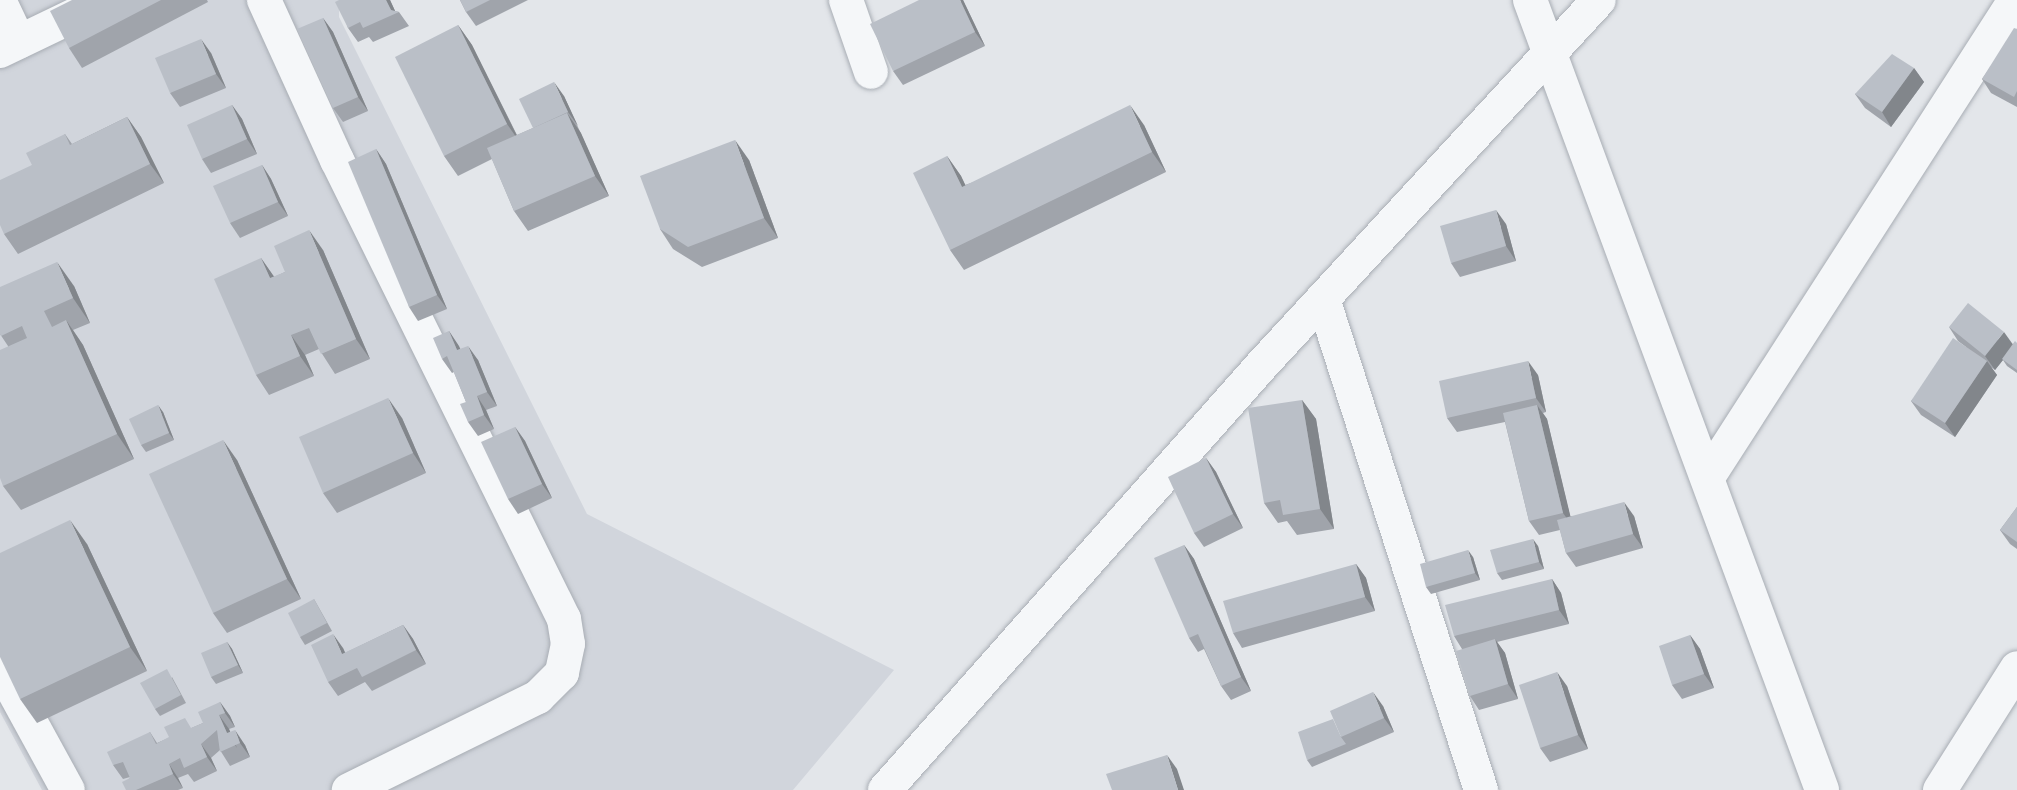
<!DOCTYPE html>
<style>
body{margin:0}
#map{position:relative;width:2017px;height:790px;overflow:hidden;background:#e3e6ea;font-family:"IBM Plex Sans",sans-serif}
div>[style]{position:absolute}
.built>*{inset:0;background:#d1d5dc}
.roads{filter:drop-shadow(0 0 2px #a8adb4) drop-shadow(0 0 2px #a8adb4)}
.minor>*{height:34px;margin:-17px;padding:0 17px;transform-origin:17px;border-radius:17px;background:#f5f7f9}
.wall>*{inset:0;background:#a0a4ab}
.shaded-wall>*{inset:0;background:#82868b}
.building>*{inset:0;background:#babfc7}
span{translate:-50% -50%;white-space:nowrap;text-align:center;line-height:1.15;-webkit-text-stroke:7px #f2f5f8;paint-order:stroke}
</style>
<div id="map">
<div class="built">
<i style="clip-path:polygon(0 0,339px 0,339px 17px,587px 514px,894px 670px,793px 790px,42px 790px,0 712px)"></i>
</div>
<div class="roads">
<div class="minor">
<i style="left:264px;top:0;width:176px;rotate:65.5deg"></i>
<i style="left:337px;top:160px;width:512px;rotate:63.69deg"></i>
<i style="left:564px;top:619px;width:25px;rotate:81deg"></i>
<i style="left:568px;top:644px;width:30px;rotate:102deg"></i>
<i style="left:562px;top:673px;width:34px;rotate:135deg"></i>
<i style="left:538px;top:697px;width:211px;rotate:153.8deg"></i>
<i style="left:846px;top:0;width:76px;rotate:70.9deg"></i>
<i style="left:1530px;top:0;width:842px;rotate:69.71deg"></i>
<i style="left:0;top:2px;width:44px;rotate:64.6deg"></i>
<i style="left:0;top:51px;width:118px;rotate:-25.7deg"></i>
<i style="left:1323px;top:299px;width:516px;rotate:72.16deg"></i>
<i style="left:1708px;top:477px;width:567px;rotate:-57.23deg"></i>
<i style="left:0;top:666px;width:141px;rotate:61.3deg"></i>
<i style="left:885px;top:790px;width:567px;rotate:-48.43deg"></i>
<i style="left:1261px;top:366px;width:498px;rotate:-47.3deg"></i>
<i style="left:1940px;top:790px;width:144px;rotate:-57.7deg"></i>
</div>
</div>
<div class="wall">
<i style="clip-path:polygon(72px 0,207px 0,208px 2px,82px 68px,69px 48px)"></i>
<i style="clip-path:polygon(339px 0,390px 0,395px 11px,399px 12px,409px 26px,373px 42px,369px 37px,358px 42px,348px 28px)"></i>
<i style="clip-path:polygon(460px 0,528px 0,476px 26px,466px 12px)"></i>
<i style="clip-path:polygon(963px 0,985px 46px,903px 85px,893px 71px)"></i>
<i style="clip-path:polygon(323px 18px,333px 32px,368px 111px,343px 122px,333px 108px)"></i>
<i style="clip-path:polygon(458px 25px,472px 45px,517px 135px,533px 128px,564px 96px,609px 196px,528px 231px,514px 211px,492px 159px,458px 176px,444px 156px)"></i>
<i style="clip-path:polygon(2017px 29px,2017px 107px,1991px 93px,1982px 79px)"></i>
<i style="clip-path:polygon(211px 53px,226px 88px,180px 107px,170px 93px)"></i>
<i style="clip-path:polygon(1914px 68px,1924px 82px,1891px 127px,1865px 108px,1855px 94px)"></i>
<i style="clip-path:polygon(232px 105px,242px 119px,257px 154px,211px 173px,202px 159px)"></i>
<i style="clip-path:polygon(127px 117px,141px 137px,164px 183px,18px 254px,4px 234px,32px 165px,65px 134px,72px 144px)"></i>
<i style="clip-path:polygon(1144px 125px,1166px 172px,964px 270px,950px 250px,947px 156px,961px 176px,965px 185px)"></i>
<i style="clip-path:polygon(376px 149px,386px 164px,447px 309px,418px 321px,409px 307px)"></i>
<i style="clip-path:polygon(749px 160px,778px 238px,702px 267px,673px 249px,660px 229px)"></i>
<i style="clip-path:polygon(262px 165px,271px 179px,288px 216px,240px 238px,230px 223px)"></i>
<i style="clip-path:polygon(1506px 224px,1516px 261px,1460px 277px,1451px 263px)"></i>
<i style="clip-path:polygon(323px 250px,370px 359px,335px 374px,319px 349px,305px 355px,314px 376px,269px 395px,256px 375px,261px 258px,274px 277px,285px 272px)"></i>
<i style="clip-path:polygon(74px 286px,90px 323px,73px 330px,83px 345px,134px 459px,21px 510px,3px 486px,8px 346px,0 334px)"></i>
<i style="clip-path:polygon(1949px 327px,2013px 344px,2017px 343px,2017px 373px,2007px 366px,2003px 360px,1995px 370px,1991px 367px,1997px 375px,1955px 437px,1921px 415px,1911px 401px,1966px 347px,1958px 341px)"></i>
<i style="clip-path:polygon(449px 331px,460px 349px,478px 360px,497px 406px,486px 410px,494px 429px,478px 436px,468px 422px,466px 402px,454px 372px,452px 373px,442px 359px)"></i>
<i style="clip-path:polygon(1538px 375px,1546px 412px,1543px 413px,1547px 419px,1570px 516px,1634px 516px,1643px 548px,1576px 567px,1566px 553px,1560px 530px,1539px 535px,1529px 521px,1505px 422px,1457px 432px,1447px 418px)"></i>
<i style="clip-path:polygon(1302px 400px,1316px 419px,1334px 529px,1297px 535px,1287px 521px,1278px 523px,1264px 503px)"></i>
<i style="clip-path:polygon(163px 412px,174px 440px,146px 452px,141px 445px)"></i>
<i style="clip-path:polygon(402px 418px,426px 473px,337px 513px,323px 493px)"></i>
<i style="clip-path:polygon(515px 427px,525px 441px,552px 498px,518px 514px,508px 499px)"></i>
<i style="clip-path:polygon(1206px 458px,1216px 472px,1243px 528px,1204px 547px,1194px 533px)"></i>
<i style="clip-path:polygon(237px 460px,301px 599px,227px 633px,213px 613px)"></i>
<i style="clip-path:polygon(2017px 507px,2017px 549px,2010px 544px,2000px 530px)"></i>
<i style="clip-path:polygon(87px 544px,147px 671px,37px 723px,20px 699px)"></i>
<i style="clip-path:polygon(1184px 545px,1194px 559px,1251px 691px,1231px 700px,1221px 686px,1204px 649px,1198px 652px,1189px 638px)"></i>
<i style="clip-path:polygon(1538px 546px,1544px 569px,1502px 580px,1497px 573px)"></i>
<i style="clip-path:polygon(1473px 557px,1480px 580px,1431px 594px,1426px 587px)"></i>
<i style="clip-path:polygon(1356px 564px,1366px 578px,1375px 611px,1242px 648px,1233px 633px)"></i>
<i style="clip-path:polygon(1552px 579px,1561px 593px,1569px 624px,1497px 642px,1505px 653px,1518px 699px,1479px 710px,1470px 696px,1462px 649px,1454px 636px)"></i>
<i style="clip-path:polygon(314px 599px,332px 631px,305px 645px,300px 637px)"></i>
<i style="clip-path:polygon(403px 625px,413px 639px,426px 664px,372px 691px,365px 682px,338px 696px,328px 682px,343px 648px,345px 653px)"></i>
<i style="clip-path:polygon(1690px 635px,1700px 649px,1714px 688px,1682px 699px,1672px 685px)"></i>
<i style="clip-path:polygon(227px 642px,232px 649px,243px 673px,216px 684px,211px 677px)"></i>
<i style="clip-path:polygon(172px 677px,186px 703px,160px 716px,155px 709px)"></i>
<i style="clip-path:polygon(1567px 686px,1588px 749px,1550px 762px,1540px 748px)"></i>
<i style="clip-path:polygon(220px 702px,230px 716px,235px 727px,229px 729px,230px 732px,245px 745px,250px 757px,230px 766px,220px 750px,211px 758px,217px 771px,194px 782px,188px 774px,178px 778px,183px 788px,178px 790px,126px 790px,130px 777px,123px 779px,113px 765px,150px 732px,157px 743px,203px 723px)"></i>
<i style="clip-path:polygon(1383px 706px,1394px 732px,1312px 767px,1307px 760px)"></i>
</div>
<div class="shaded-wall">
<i style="clip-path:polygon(386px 0,390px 0,396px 13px,391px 10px)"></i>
<i style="clip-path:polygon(960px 0,963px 0,985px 46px,975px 32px)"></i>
<i style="clip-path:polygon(323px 18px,333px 32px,368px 111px,358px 97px)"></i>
<i style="clip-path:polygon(458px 25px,472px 45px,521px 144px,507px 124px)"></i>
<i style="clip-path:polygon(201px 39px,211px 53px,226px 88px,216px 74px)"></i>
<i style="clip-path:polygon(1914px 68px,1924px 82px,1891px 127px,1882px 112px)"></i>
<i style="clip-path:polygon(554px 82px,564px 96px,578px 126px,568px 112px)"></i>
<i style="clip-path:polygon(232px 105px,242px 119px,257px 154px,247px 139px)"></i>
<i style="clip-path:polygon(1130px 105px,1144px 125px,1166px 172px,1152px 152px)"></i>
<i style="clip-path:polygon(567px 113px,581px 133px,609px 196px,595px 176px)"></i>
<i style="clip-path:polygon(127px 117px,141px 137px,164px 183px,150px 164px)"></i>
<i style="clip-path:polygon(735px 140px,749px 160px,778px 238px,764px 218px)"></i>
<i style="clip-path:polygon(376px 149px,386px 164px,447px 309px,437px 295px)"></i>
<i style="clip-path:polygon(947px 156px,961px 176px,976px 207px,962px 187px)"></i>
<i style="clip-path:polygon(262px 165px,271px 179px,288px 216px,278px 202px)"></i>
<i style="clip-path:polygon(1496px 210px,1506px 224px,1516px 261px,1506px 246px)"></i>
<i style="clip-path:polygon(309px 230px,323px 250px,370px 359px,356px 339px)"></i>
<i style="clip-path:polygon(261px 258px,275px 278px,270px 278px)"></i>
<i style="clip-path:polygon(57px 262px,74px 286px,90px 323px,73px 298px)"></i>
<i style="clip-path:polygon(66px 320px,83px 345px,134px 459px,117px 434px)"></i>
<i style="clip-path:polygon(449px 331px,459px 346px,467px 364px,457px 350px)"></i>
<i style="clip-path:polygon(2004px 332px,2014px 346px,1995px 370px,1985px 356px)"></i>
<i style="clip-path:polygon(291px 335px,305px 355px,314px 376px,300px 356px)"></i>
<i style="clip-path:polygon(468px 346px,478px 360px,497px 406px,487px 392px)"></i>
<i style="clip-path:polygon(1528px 361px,1538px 375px,1546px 412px,1536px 398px)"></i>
<i style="clip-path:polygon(1987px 361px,1997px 375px,1955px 437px,1945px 423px)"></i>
<i style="clip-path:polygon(477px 396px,486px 410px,494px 429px,484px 415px)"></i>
<i style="clip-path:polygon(388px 398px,402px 418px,426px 473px,413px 453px)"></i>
<i style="clip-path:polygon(1302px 400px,1316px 419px,1334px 529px,1320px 509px)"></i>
<i style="clip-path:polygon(158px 405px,163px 412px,174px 440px,169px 433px)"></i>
<i style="clip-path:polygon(1537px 405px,1547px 419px,1573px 527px,1563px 513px)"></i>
<i style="clip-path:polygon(515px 427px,525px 441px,552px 498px,542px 484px)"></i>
<i style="clip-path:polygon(223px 440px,237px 460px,301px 599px,287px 579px)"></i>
<i style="clip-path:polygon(1206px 458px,1216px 472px,1243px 528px,1233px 514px)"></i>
<i style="clip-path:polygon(1624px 502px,1634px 516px,1643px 548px,1633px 534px)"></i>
<i style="clip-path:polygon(70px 520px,87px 544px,147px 671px,130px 647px)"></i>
<i style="clip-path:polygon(1533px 539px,1538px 546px,1544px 569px,1539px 562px)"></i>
<i style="clip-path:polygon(1184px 545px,1194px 559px,1251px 691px,1241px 677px)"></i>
<i style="clip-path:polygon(1468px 550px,1473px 557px,1480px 580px,1475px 573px)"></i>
<i style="clip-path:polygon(1356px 564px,1366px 578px,1375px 611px,1365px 597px)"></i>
<i style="clip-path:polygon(1552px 579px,1561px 593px,1569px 624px,1559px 610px)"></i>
<i style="clip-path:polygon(403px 625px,413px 639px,426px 664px,416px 650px)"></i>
<i style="clip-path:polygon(333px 634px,343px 648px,352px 668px,342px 654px)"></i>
<i style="clip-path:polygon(1690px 635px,1700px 649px,1714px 688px,1704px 674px)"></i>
<i style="clip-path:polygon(1495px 639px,1505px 653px,1518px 699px,1508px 684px)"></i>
<i style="clip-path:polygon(227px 642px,232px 649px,243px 673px,238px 665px)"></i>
<i style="clip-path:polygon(1557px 672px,1567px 686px,1588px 749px,1578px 735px)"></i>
<i style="clip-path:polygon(1373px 692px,1383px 706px,1394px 732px,1384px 718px)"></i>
<i style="clip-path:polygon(220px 702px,230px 716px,235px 727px,225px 713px)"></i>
<i style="clip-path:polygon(219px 715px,229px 729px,237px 748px,227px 733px)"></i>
<i style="clip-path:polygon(235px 730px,245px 745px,250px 757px,240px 743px)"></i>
<i style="clip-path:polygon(201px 744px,211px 758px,217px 771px,207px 757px)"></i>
<i style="clip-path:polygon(1167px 755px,1177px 769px,1184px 790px,1178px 790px)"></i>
<i style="clip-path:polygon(169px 764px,178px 778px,183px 788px,173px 774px)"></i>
</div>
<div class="building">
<i style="clip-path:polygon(72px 0,161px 0,69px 48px,50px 11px)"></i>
<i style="clip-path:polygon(339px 0,386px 0,391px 10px,399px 12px,363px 28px,360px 22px,348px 28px,335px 2px)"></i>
<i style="clip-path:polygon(460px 0,490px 0,466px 12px)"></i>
<i style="clip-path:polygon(919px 0,960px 0,975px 32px,893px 71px,870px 24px)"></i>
<i style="clip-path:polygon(323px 18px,358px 97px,333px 108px,297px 29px)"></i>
<i style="clip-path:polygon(458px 25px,507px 124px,444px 156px,395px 57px)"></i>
<i style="clip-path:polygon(2014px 28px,2017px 29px,2017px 91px,2014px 97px,1982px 79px)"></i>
<i style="clip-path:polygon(201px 39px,216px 74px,170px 93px,155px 58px)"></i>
<i style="clip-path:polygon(1892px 54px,1914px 68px,1882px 112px,1855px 94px)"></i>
<i style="clip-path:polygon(554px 82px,568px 112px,533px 128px,519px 99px)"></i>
<i style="clip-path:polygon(232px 105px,247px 139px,202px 159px,187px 125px)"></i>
<i style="clip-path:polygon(1130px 105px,1152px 152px,950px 250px,913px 173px,947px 156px,962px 187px)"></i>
<i style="clip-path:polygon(567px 113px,595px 176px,514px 211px,487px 148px)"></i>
<i style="clip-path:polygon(127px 117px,150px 164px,4px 234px,0 225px,0 180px,32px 165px,26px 153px,65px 134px,70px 145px)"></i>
<i style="clip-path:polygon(735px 140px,764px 218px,688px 247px,660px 229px,640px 176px)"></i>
<i style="clip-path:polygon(376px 149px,437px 295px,409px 307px,348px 162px)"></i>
<i style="clip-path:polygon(262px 165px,278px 202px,230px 223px,213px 186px)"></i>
<i style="clip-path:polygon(1496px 210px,1506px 246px,1451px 263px,1440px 226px)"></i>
<i style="clip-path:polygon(309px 230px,356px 339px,321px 354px,309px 328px,291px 335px,300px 356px,256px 375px,214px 279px,261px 258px,270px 278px,285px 272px,274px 246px)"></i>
<i style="clip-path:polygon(57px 262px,73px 298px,44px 311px,52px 327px,66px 320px,117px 434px,3px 486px,0 478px,0 350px,27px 338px,22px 326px,1px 336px,0 334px,0 287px)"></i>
<i style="clip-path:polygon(1968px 303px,2004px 332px,1985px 356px,1949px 327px)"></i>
<i style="clip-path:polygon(449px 331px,457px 350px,468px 346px,487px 392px,477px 396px,484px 415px,468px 422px,460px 404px,466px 402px,447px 356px,442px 359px,433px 338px)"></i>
<i style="clip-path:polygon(1953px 338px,1987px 361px,1945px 423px,1911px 401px)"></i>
<i style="clip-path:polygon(2015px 341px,2017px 343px,2017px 370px,2002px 359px)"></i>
<i style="clip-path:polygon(1528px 361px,1536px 398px,1447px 418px,1439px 381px)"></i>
<i style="clip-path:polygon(388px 398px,413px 453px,323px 493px,299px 437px)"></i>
<i style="clip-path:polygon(1302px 400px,1320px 509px,1283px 515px,1280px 500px,1264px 503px,1248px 408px)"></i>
<i style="clip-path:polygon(158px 405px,169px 433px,141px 445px,129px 419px)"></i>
<i style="clip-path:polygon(1537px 405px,1563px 513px,1529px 521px,1503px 413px)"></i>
<i style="clip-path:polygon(515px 427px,542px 484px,508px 499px,481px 442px)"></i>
<i style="clip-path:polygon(223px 440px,287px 579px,213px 613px,149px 474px)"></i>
<i style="clip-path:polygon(1206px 458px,1233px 514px,1194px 533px,1168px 477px)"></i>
<i style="clip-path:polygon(1624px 502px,1633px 534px,1566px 553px,1557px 520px)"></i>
<i style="clip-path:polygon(2017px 507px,2017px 542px,2000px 530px)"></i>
<i style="clip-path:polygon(70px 520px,130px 647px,20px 699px,0 657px,0 553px)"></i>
<i style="clip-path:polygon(1533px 539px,1539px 562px,1497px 573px,1490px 550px)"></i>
<i style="clip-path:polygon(1184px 545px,1241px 677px,1221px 686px,1198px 634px,1189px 638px,1154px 558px)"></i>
<i style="clip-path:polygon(1468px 550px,1475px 573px,1426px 587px,1420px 564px)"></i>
<i style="clip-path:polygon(1356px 564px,1365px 597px,1233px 633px,1223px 601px)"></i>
<i style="clip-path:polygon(1552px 579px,1559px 610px,1454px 636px,1445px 605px)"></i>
<i style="clip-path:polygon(314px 599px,327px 623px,300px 637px,288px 613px)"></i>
<i style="clip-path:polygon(403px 625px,416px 650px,362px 677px,357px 668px,328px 682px,311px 645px,333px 634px,342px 654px)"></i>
<i style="clip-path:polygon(1690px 635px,1704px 674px,1672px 685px,1659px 646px)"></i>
<i style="clip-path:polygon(1495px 639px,1508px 684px,1470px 696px,1456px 651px)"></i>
<i style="clip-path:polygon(227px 642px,238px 665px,211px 677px,201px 653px)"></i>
<i style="clip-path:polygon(167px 669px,181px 695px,155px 709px,140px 683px)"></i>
<i style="clip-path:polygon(1557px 672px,1578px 735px,1540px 748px,1519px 685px)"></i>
<i style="clip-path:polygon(1373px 692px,1384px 718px,1341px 737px,1330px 711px)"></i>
<i style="clip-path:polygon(220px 702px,225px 713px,219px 715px,227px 733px,235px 730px,240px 743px,220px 752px,217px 730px,201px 744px,207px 757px,184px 768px,180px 758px,169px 764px,173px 774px,136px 790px,126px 790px,122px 782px,130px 778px,123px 762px,113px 765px,107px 752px,150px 732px,156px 744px,169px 737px,164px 727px,185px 718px,191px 728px,203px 723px,198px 712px)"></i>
<i style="clip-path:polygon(1333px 719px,1341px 737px,1346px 744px,1307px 760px,1298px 732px)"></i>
<i style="clip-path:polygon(1167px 755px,1178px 790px,1112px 790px,1106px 774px)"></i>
</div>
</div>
